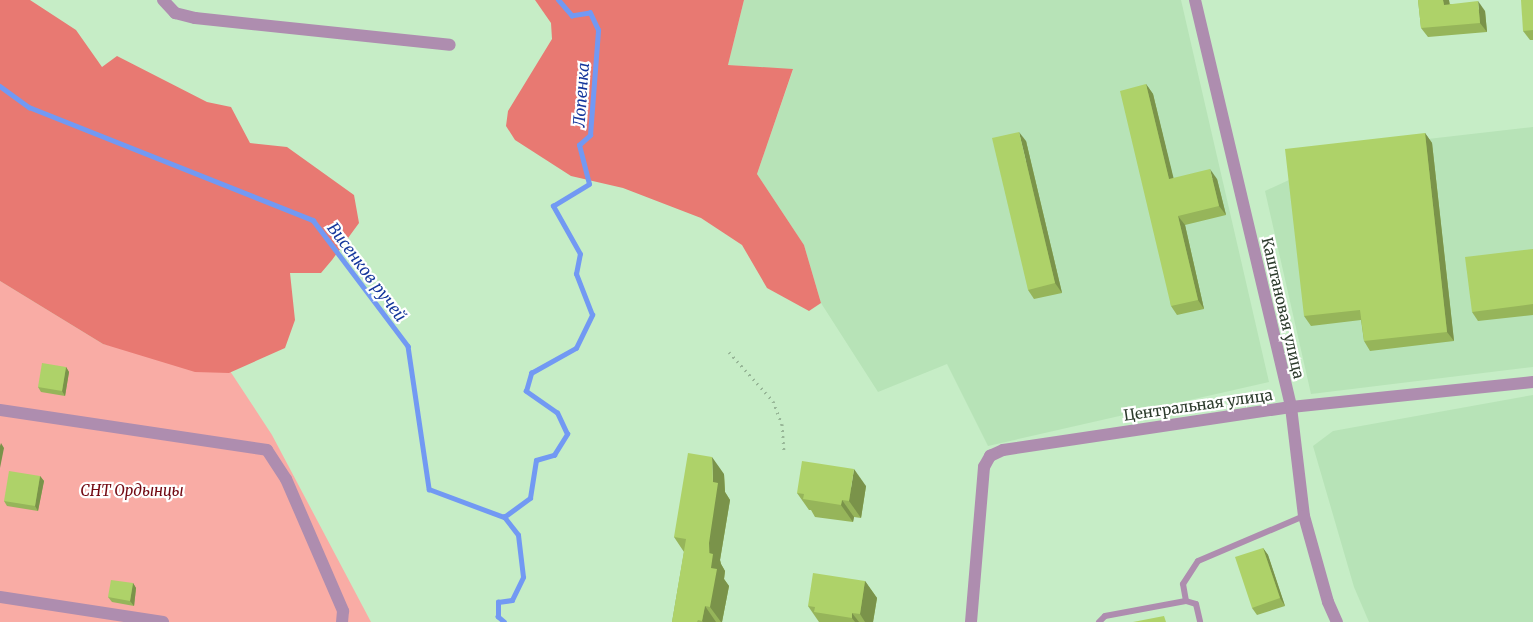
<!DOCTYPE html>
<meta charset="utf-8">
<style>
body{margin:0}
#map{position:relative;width:1533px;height:622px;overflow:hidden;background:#c6edc6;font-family:Merriweather,serif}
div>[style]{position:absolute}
.built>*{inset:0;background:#b7e3b7}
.green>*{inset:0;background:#f9aca5}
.forest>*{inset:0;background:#e87972}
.stream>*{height:4.5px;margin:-2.25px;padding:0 2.25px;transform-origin:2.25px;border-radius:2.25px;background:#7299f3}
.path>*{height:3px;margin-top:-1.5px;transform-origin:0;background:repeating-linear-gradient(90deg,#97b697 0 1.5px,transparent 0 6px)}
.lane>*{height:6px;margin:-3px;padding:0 3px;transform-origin:3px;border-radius:3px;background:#ae8daf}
.street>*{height:12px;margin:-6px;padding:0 6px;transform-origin:6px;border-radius:6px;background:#ae8daf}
.wall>*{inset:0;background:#96b55a}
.shaded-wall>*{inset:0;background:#7a934a}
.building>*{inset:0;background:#aed269}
span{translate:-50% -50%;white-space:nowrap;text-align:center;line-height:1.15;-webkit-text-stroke:4.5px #fff;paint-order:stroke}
.street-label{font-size:15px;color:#2c3b2c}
.park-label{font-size:15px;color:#720912;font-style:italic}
.water-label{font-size:16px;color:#16379c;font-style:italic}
</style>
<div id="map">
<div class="built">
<i style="clip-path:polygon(744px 0,1181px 0,1269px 382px,988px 446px,947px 364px,878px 392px,821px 303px,804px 245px,757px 174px,793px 70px,728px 65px)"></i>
<i style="clip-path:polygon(1533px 127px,1533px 367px,1311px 394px,1265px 191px,1289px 180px,1288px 155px)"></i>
<i style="clip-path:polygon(1533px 395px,1533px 622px,1369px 622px,1354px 587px,1313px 446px,1333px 431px)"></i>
</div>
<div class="green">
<i style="clip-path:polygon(0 281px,103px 344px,230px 371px,272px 435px,371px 622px,0 622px)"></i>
</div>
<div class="forest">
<i style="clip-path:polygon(0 0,30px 0,76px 30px,102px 67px,117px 56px,207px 102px,231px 107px,250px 143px,287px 147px,354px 195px,359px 223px,332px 260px,321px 273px,290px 273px,295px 320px,285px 348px,229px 373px,195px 372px,103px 344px,0 281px)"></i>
<i style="clip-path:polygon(535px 0,744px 0,728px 65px,793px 69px,757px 174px,804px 245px,821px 303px,809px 311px,767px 288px,742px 245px,701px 218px,623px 188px,571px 176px,515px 140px,506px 126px,508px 111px,552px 39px,551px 23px)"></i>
</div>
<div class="stream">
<i style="left:0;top:86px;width:36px;rotate:36deg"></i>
<i style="left:29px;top:107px;width:306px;rotate:21.7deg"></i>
<i style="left:313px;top:220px;width:158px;rotate:53deg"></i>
<i style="left:408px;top:346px;width:145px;rotate:81.6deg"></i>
<i style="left:429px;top:489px;width:80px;rotate:20.5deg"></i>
<i style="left:504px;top:622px;width:8px;rotate:-140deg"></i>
<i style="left:498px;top:617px;width:15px;rotate:-90deg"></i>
<i style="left:498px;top:602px;width:14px;rotate:-8deg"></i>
<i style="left:512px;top:600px;width:25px;rotate:-64deg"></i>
<i style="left:523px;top:577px;width:42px;rotate:-96.8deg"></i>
<i style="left:518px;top:535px;width:23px;rotate:-128deg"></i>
<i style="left:504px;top:517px;width:32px;rotate:-36deg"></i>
<i style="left:530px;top:498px;width:38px;rotate:-81deg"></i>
<i style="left:536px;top:460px;width:19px;rotate:-16deg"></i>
<i style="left:554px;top:455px;width:25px;rotate:-58deg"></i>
<i style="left:567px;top:434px;width:23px;rotate:-115deg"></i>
<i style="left:557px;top:413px;width:38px;rotate:-145deg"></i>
<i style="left:526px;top:391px;width:19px;rotate:-74deg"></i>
<i style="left:531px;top:373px;width:51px;rotate:-29.1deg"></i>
<i style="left:576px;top:348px;width:37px;rotate:-64deg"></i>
<i style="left:592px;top:315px;width:44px;rotate:-111.3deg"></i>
<i style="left:576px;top:274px;width:20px;rotate:-79deg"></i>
<i style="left:580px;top:254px;width:55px;rotate:-119.4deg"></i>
<i style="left:553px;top:206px;width:42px;rotate:-31.4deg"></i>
<i style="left:589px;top:184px;width:40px;rotate:-104.4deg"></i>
<i style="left:579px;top:145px;width:15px;rotate:-42deg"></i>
<i style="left:590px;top:135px;width:105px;rotate:-85.6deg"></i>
<i style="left:598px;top:30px;width:19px;rotate:-115deg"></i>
<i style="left:590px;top:13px;width:18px;rotate:171deg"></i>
<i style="left:572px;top:16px;width:21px;rotate:-131deg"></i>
</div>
<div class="path">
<i style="left:729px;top:352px;width:66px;rotate:48.1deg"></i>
<i style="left:773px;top:401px;width:25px;rotate:69deg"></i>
<i style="left:782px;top:424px;width:26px;rotate:86deg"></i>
</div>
<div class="lane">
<i style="left:1186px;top:601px;width:10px;rotate:17deg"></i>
<i style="left:1196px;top:604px;width:18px;rotate:77deg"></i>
<i style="left:1099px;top:622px;width:8px;rotate:-45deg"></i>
<i style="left:1105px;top:616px;width:82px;rotate:-10.5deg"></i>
<i style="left:1186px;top:601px;width:17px;rotate:-100deg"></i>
<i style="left:1183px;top:584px;width:27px;rotate:-57deg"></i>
<i style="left:1198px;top:561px;width:115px;rotate:-23deg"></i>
</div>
<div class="street">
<i style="left:163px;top:0;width:18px;rotate:47deg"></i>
<i style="left:175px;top:13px;width:21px;rotate:14deg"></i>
<i style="left:195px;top:18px;width:256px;rotate:6deg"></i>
<i style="left:1195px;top:0;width:418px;rotate:76.7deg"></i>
<i style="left:1291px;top:407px;width:110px;rotate:83.2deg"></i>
<i style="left:1304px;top:516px;width:89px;rotate:74.4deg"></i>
<i style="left:1328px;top:602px;width:22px;rotate:66deg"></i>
<i style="left:0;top:410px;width:270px;rotate:8.5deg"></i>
<i style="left:267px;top:450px;width:35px;rotate:57deg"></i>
<i style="left:286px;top:479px;width:144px;rotate:66.6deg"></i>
<i style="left:343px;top:611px;width:11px;rotate:95deg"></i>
<i style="left:0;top:597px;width:165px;rotate:8.7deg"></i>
<i style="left:971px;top:622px;width:156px;rotate:-85.2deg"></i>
<i style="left:984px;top:467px;width:13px;rotate:-61deg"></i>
<i style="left:990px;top:456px;width:14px;rotate:-25deg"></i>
<i style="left:1003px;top:450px;width:291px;rotate:-8.5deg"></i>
<i style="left:1291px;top:407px;width:243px;rotate:-5.9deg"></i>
</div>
<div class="wall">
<i style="clip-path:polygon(1418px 0,1449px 0,1450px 4px,1485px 11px,1487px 32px,1428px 37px,1421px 28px)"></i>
<i style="clip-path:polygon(1533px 0,1533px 40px,1530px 40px,1523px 31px)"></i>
<i style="clip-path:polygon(1146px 84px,1153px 94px,1173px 178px,1217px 179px,1226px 215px,1185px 225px,1204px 309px,1177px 315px,1171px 306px)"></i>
<i style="clip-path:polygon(1425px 133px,1432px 143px,1454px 341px,1370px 351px,1364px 341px,1361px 320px,1311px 326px,1304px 316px)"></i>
<i style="clip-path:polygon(1026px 141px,1062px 293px,1034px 299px,1028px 290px)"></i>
<i style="clip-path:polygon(1533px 249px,1533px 315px,1478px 321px,1472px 312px)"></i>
<i style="clip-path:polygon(66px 367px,69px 372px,65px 396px,41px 392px,38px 387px)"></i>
<i style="clip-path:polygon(724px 474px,725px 492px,730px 500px,720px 560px,721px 564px,725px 571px,724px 579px,729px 586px,722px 622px,672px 622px,684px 552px,674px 537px)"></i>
<i style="clip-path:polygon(40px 476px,44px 481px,38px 511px,7px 506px,4px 501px)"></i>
<i style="clip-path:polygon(866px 486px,861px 518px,854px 517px,853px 522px,815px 517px,811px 510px,809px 510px,797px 493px)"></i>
<i style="clip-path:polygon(1263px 548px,1268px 555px,1285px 606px,1257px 615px,1252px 608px)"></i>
<i style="clip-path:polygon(865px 581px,877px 598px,873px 622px,819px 622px,808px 606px)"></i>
<i style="clip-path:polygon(133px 583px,136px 588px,134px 606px,112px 602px,108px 597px)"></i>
</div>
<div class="shaded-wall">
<i style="clip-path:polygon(1443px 0,1449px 0,1450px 14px,1444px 5px)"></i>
<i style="clip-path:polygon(1478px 1px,1485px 11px,1487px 32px,1480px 23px)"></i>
<i style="clip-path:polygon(1146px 84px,1153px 94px,1176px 188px,1169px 179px)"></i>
<i style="clip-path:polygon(1019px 132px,1026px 141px,1062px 293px,1055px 283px)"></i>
<i style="clip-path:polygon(1425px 133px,1432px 143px,1454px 341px,1447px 332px)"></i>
<i style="clip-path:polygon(1210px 169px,1217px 179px,1226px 215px,1219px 206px)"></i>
<i style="clip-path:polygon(1178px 216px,1185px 225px,1204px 309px,1198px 300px)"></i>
<i style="clip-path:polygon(66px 367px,69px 372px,65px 396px,62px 391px)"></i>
<i style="clip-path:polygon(1px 443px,4px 448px,0 468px,0 446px)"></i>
<i style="clip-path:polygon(712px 457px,724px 474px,725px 492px,730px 500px,720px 560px,721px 564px,725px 571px,724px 579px,729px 586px,722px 622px,721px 622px,710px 607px,711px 568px,709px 543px,713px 482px)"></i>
<i style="clip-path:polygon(854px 469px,866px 486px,861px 518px,849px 501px)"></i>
<i style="clip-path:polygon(40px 476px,44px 481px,38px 511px,35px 506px)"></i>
<i style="clip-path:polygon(842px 500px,854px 517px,853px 522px,841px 505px)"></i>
<i style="clip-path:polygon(1263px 548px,1268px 555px,1285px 606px,1280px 598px)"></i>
<i style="clip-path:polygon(865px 581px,877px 598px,873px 622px,865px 622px,860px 614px)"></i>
<i style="clip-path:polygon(133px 583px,136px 588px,134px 606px,130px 601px)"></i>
<i style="clip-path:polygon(705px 606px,716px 622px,703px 622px,702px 621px)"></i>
<i style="clip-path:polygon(852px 613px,859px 622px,855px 622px,852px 618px)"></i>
</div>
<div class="building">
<i style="clip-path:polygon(1418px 0,1443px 0,1444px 5px,1478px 1px,1480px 23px,1421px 28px)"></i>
<i style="clip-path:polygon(1521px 0,1533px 0,1533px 30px,1523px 31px)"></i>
<i style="clip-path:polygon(1146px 84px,1169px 179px,1210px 169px,1219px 206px,1178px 216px,1198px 300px,1171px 306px,1120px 91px)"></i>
<i style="clip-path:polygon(1019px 132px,1055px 283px,1028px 290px,992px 138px)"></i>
<i style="clip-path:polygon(1425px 133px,1447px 332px,1364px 341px,1360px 310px,1304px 316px,1285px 149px)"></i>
<i style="clip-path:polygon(1533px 249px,1533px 304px,1472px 312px,1465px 257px)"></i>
<i style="clip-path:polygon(42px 363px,66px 367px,62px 391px,38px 387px)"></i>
<i style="clip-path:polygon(688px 453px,712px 457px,713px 482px,718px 483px,709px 543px,709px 553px,713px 554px,711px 568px,717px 569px,710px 607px,705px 606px,702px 621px,698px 620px,697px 622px,672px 622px,686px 539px,674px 537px)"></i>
<i style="clip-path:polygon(802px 461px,854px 469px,849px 501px,842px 500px,841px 505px,803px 499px,804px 494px,797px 493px)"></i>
<i style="clip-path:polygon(9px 471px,40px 476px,35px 506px,4px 501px)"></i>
<i style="clip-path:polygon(1263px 548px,1280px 598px,1252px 608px,1235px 557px)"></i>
<i style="clip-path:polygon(813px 573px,865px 581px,860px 614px,852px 613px,852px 618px,814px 612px,815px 607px,808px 606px)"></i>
<i style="clip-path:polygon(111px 580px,133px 583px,130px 601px,108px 597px)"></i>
<i style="clip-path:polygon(1164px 616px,1166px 622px,1133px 622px)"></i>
</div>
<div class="street-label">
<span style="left:1283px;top:308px;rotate:77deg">Каштановая улица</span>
<span style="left:1198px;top:405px;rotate:-8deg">Центральная улица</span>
</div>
<div class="park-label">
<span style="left:132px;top:491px">СНТ Ордынцы</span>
</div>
<div class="water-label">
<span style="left:581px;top:95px;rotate:-86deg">Лопенка</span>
<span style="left:367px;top:272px;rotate:53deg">Висенков ручей</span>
</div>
</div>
